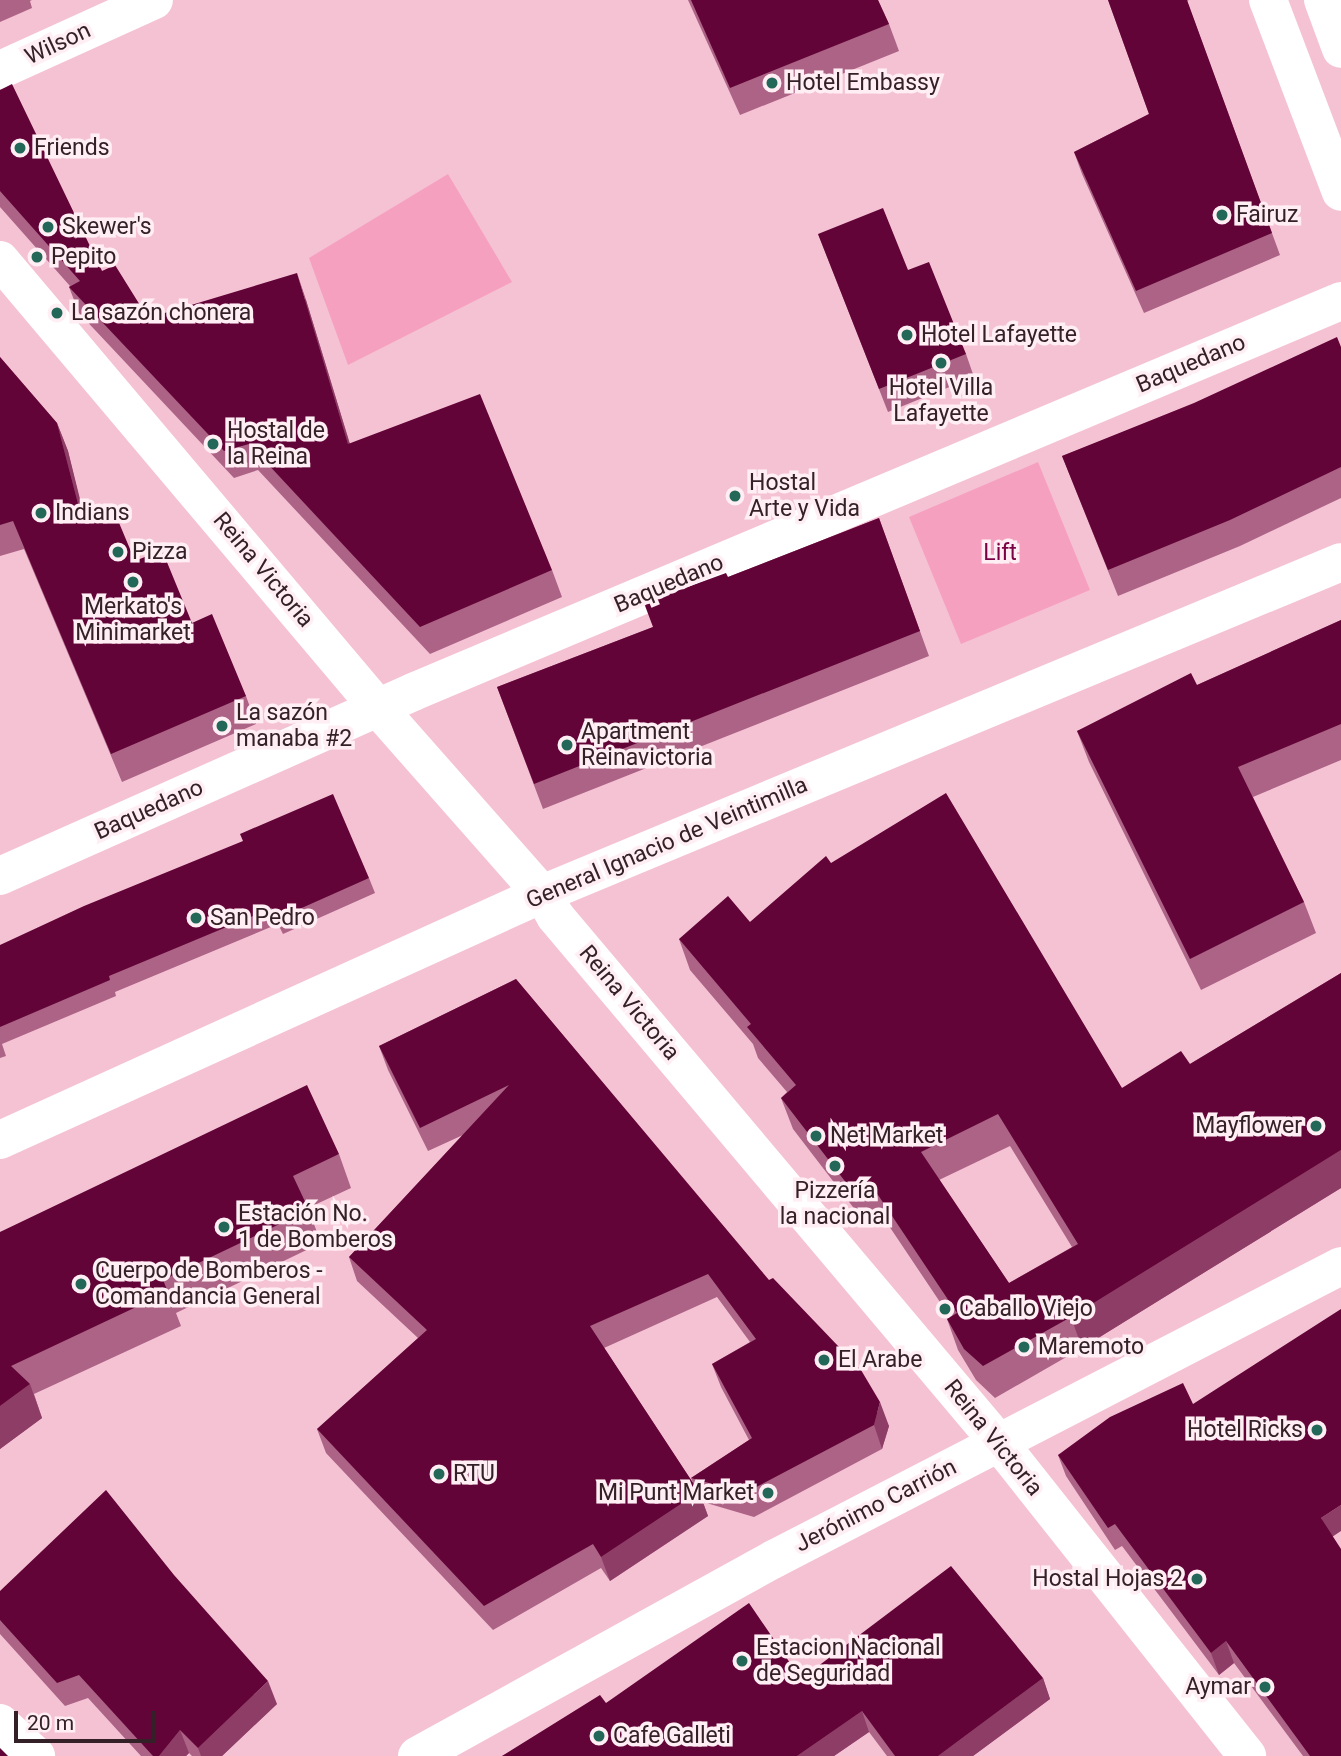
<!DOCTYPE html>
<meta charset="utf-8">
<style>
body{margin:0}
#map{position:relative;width:1341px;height:1756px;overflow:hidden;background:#f5c2d4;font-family:Roboto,sans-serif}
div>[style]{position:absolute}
.green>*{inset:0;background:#f6a0c0}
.minor>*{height:38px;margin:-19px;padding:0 19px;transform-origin:19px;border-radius:19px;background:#fff}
.major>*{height:38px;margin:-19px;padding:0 19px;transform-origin:19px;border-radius:19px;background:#fff}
.wall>*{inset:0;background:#ac6386}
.shaded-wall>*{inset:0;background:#8e3d66}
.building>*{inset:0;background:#620437}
.dots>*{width:19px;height:19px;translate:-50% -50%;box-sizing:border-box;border:4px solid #ffeef3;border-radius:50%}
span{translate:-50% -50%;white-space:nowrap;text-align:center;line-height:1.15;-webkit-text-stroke:7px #ffeef3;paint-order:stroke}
.street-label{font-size:23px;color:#342128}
.poi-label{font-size:23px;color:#342128}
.left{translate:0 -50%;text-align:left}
.right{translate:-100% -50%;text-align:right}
.park-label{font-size:23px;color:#790144}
.scale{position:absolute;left:14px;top:1711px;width:142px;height:32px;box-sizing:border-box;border:4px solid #342128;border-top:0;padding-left:9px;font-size:21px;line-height:24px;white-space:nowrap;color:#342128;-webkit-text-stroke:5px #ffeef3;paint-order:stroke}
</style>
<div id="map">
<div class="green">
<i style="clip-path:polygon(448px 174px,512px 282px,348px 365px,309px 258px)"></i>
<i style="clip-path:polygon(1038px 462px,1090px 590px,961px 644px,909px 517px)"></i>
</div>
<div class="minor">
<i style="left:1323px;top:0;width:52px;rotate:69.8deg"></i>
<i style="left:0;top:70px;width:169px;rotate:-24.4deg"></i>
<i style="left:0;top:260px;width:586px;rotate:49.84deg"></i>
<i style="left:378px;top:708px;width:248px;rotate:48.6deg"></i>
<i style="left:542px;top:894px;width:26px;rotate:59deg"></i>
<i style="left:555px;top:916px;width:691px;rotate:49.88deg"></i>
<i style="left:1000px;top:1444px;width:398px;rotate:51.6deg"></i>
<i style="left:0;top:876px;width:452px;rotate:-24deg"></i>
<i style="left:413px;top:692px;width:1007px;rotate:-22.85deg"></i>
<i style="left:0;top:1140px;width:595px;rotate:-24.41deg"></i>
<i style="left:542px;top:894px;width:865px;rotate:-22.56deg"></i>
<i style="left:0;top:1723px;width:49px;rotate:42.5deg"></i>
<i style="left:417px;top:1756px;width:408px;rotate:-28.9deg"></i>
<i style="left:774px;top:1559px;width:638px;rotate:-27.33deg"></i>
</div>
<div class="major">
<i style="left:1268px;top:0;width:205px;rotate:69.2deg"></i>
</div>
<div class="wall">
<i style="clip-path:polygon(0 0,32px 0,30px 1px,32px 8px,0 22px)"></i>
<i style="clip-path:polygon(688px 0,878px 0,889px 24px,899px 51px,740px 115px)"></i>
<i style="clip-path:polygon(1108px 0,1189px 0,1187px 1px,1280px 255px,1144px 313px,1082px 174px,1074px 152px,1149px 114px)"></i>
<i style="clip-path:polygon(0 90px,102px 271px,148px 318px,306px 300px,350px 444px,552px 570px,562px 597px,430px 654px,258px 470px,234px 478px,79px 313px,69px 287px,70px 286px,0 207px)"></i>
<i style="clip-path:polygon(818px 234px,908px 270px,966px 354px,974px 377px,888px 412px)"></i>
<i style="clip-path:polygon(1341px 347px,1341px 498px,1240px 546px,1118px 596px,1062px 456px)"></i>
<i style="clip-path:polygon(0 357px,57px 423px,68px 451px,84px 518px,192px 623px,246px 696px,256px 724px,122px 782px,24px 549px,0 556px)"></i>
<i style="clip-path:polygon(879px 518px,929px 656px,543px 809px,497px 687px,653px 627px,728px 577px)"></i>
<i style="clip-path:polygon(1341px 620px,1341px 760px,1253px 797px,1304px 902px,1316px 933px,1201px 990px,1089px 762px,1077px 731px,1197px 685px)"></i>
<i style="clip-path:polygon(evenodd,831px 863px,1122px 1088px,1190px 1064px,1341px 973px,1341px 1188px,1082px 1348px,995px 1398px,976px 1380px,958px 1350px,947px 1319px,950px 1317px,883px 1217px,866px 1224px,793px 1129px,781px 1098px,787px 1092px,758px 1058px,753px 1044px,690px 970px,679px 939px,750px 922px,831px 863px,1010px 1146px,1072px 1247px,1009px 1283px,939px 1180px,1010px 1146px)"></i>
<i style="clip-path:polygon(369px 878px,375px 893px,283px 934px,278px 924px,115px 992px,116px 996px,2px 1044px,6px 1056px,0 1058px,0 945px)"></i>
<i style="clip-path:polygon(evenodd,516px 979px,889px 1426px,882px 1449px,754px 1517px,703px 1502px,708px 1516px,610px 1581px,601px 1568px,493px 1630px,326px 1453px,317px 1429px,418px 1338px,357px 1281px,349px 1257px,463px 1135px,428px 1151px,388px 1070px,379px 1046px,516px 979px,717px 1297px,750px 1342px,712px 1364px,721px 1387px,749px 1440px,691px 1478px,693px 1483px,604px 1348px,717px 1297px)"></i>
<i style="clip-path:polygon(339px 1154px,351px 1188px,308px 1208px,321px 1243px,176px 1313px,181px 1326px,34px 1394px,42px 1418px,0 1449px,0 1232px)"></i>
<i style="clip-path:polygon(1193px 1404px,1333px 1537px,1341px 1756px,1303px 1756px,1234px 1663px,1219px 1675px,1122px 1546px,1115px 1550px,1066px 1476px,1058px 1455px)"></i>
<i style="clip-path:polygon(0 1591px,277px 1704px,222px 1756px,192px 1756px,189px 1753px,186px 1756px,141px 1756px,88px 1698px,65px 1706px,0 1634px)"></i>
<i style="clip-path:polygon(1043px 1678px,1050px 1699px,973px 1756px,887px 1756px,869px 1732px,834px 1756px,502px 1756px,606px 1703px,801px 1679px)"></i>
</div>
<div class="shaded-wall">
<i style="clip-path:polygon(297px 273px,306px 300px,358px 471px,348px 444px)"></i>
<i style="clip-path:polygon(57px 423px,68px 451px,92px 547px,82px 519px)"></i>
<i style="clip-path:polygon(1341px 1150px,1341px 1188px,1082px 1348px,1071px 1317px)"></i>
<i style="clip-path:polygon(30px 1384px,42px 1418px,0 1449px,0 1406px)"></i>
<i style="clip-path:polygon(880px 1402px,889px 1426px,882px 1449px,874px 1425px)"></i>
<i style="clip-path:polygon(699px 1492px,708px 1516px,610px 1581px,601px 1557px)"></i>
<i style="clip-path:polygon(1341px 1505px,1341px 1531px,1329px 1539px,1321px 1518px)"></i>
<i style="clip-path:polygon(1226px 1641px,1234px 1663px,1219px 1675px,1211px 1653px)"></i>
<i style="clip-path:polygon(1043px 1678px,1050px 1699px,973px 1756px,938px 1756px)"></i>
<i style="clip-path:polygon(268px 1681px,277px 1704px,222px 1756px,201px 1756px,198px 1748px)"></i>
<i style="clip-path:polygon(862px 1711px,869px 1732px,834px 1756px,797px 1756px)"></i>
<i style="clip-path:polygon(180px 1730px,189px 1753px,186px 1756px,159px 1756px)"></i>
</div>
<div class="building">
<i style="clip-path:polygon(691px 0,878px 0,889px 24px,730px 88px)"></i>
<i style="clip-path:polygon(1108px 0,1187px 0,1272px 233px,1136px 291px,1074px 152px,1149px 114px)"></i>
<i style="clip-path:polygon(12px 84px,102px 271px,115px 265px,148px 318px,297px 273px,348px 444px,480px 394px,552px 570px,420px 627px,249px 444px,224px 451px,69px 287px,80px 281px,0 191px,0 90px)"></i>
<i style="clip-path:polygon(883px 208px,908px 270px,929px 262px,966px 354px,879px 389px,818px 234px)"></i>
<i style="clip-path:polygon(1337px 337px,1341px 347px,1341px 467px,1230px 520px,1108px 570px,1062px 456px,1194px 403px)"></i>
<i style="clip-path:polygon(0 357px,57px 423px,82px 519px,112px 506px,135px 561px,162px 550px,192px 623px,212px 614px,246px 696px,111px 754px,13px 521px,0 525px)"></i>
<i style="clip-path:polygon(879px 518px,920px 631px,534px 784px,497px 687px,653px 627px,644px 603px,726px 573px,728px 577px)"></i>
<i style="clip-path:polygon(1341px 620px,1341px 724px,1238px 767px,1304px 902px,1190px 959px,1077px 731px,1191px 673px,1197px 685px)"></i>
<i style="clip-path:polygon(evenodd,946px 793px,1122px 1088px,1181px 1051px,1190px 1064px,1341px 973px,1341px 1150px,1071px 1317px,983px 1366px,964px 1349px,947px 1319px,957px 1313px,872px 1186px,854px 1193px,781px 1098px,796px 1085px,747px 1027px,751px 1024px,679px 939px,728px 896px,750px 922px,826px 856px,831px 863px,946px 793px,998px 1114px,1078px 1244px,1009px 1283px,921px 1152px,998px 1114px)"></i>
<i style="clip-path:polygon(333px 794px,369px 878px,277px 919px,272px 908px,109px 976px,110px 980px,0 1027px,0 945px,84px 906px,243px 841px,240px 834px)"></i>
<i style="clip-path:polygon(516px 979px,769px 1280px,773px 1278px,861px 1370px,880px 1402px,874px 1425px,745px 1493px,691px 1478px,752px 1438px,712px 1364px,756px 1339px,708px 1274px,590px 1326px,699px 1492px,601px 1557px,593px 1544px,484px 1606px,317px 1429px,427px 1330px,349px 1257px,509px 1085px,420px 1128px,379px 1046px)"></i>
<i style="clip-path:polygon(307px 1085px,339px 1154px,293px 1176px,309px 1210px,163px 1280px,168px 1292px,11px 1366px,30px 1384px,0 1406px,0 1232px)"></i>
<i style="clip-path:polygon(1341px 1309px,1341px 1505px,1321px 1518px,1341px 1549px,1341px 1756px,1310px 1756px,1226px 1641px,1211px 1653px,1115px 1524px,1108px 1528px,1058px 1455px,1110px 1417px,1183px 1383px,1193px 1404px)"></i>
<i style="clip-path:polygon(106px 1490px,174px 1575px,268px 1681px,198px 1748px,180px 1730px,159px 1756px,153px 1756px,79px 1675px,57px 1683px,0 1620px,0 1591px)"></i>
<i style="clip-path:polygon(951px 1566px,1043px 1678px,938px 1756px,895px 1756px,862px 1711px,797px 1756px,502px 1756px,600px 1695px,606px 1703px,749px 1603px,801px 1679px)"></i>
<i style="clip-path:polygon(0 1748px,8px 1756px,0 1756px)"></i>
</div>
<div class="dots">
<i style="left:772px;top:83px;background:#236758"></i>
<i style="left:20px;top:148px;background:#236758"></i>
<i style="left:1222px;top:215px;background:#236758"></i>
<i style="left:48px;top:227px;background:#236758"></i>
<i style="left:37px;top:257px;background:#236758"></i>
<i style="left:57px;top:313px;background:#236758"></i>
<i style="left:907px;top:335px;background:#236758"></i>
<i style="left:941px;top:363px;background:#236758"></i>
<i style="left:213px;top:444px;background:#236758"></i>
<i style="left:735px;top:496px;background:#236758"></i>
<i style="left:41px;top:513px;background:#236758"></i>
<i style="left:118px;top:552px;background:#236758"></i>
<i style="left:133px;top:582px;background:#236758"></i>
<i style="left:222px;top:726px;background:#236758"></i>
<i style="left:567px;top:745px;background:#236758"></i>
<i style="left:196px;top:918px;background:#236758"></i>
<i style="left:1316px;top:1126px;background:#236758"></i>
<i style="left:816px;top:1136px;background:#236758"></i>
<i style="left:835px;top:1166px;background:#236758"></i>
<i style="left:224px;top:1227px;background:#236758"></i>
<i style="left:81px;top:1284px;background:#236758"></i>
<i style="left:945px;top:1309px;background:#236758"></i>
<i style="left:1024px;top:1347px;background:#236758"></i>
<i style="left:824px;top:1360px;background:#236758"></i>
<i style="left:1317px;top:1430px;background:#236758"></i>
<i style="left:439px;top:1474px;background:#236758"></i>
<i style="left:768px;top:1493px;background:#236758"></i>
<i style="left:1197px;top:1579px;background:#236758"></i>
<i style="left:742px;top:1661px;background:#236758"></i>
<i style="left:1265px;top:1687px;background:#236758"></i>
<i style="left:599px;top:1736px;background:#236758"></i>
</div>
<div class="street-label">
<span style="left:58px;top:44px;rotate:-25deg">Wilson</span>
<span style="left:1191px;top:364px;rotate:-23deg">Baquedano</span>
<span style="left:263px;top:570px;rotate:50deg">Reina Victoria</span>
<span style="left:669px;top:584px;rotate:-23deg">Baquedano</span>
<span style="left:149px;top:810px;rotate:-24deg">Baquedano</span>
<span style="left:667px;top:843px;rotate:-23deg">General Ignacio de Veintimilla</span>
<span style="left:629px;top:1003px;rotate:50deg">Reina Victoria</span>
<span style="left:993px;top:1438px;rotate:51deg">Reina Victoria</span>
<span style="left:876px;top:1506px;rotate:-27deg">Jerónimo Carrión</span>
</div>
<div class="poi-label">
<span class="left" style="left:786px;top:83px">Hotel Embassy</span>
<span class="left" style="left:34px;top:148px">Friends</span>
<span class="left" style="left:1236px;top:215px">Fairuz</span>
<span class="left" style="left:62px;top:227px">Skewer's</span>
<span class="left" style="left:51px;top:257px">Pepito</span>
<span class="left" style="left:71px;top:313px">La sazón chonera</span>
<span class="left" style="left:921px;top:335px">Hotel Lafayette</span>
<span style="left:941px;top:401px">Hotel Villa<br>Lafayette</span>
<span class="left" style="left:227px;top:444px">Hostal de<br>la Reina</span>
<span class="left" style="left:749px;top:496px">Hostal<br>Arte y Vida</span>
<span class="left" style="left:55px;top:513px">Indians</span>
<span class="left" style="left:132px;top:552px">Pizza</span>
<span style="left:133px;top:620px">Merkato's<br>Minimarket</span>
<span class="left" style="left:236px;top:726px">La sazón<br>manaba #2</span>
<span class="left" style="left:581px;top:745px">Apartment<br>Reinavictoria</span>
<span class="left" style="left:210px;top:918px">San Pedro</span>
<span class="right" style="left:1302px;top:1126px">Mayflower</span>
<span class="left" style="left:830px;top:1136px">Net Market</span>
<span style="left:835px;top:1204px">Pizzería<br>la nacional</span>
<span class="left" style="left:238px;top:1227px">Estación No.<br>1 de Bomberos</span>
<span class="left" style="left:95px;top:1284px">Cuerpo de Bomberos -<br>Comandancia General</span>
<span class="left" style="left:959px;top:1309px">Caballo Viejo</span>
<span class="left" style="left:1038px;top:1347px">Maremoto</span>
<span class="left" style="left:838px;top:1360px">El Arabe</span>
<span class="right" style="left:1303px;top:1430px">Hotel Ricks</span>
<span class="left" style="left:453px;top:1474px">RTU</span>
<span class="right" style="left:754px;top:1493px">Mi Punt Market</span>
<span class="right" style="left:1183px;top:1579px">Hostal Hojas 2</span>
<span class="left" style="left:756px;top:1661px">Estacion Nacional<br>de Seguridad</span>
<span class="right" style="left:1251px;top:1687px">Aymar</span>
<span class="left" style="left:613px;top:1736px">Cafe Galleti</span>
</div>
<div class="park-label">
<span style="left:1000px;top:553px">Lift</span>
</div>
<div class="scale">20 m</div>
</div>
